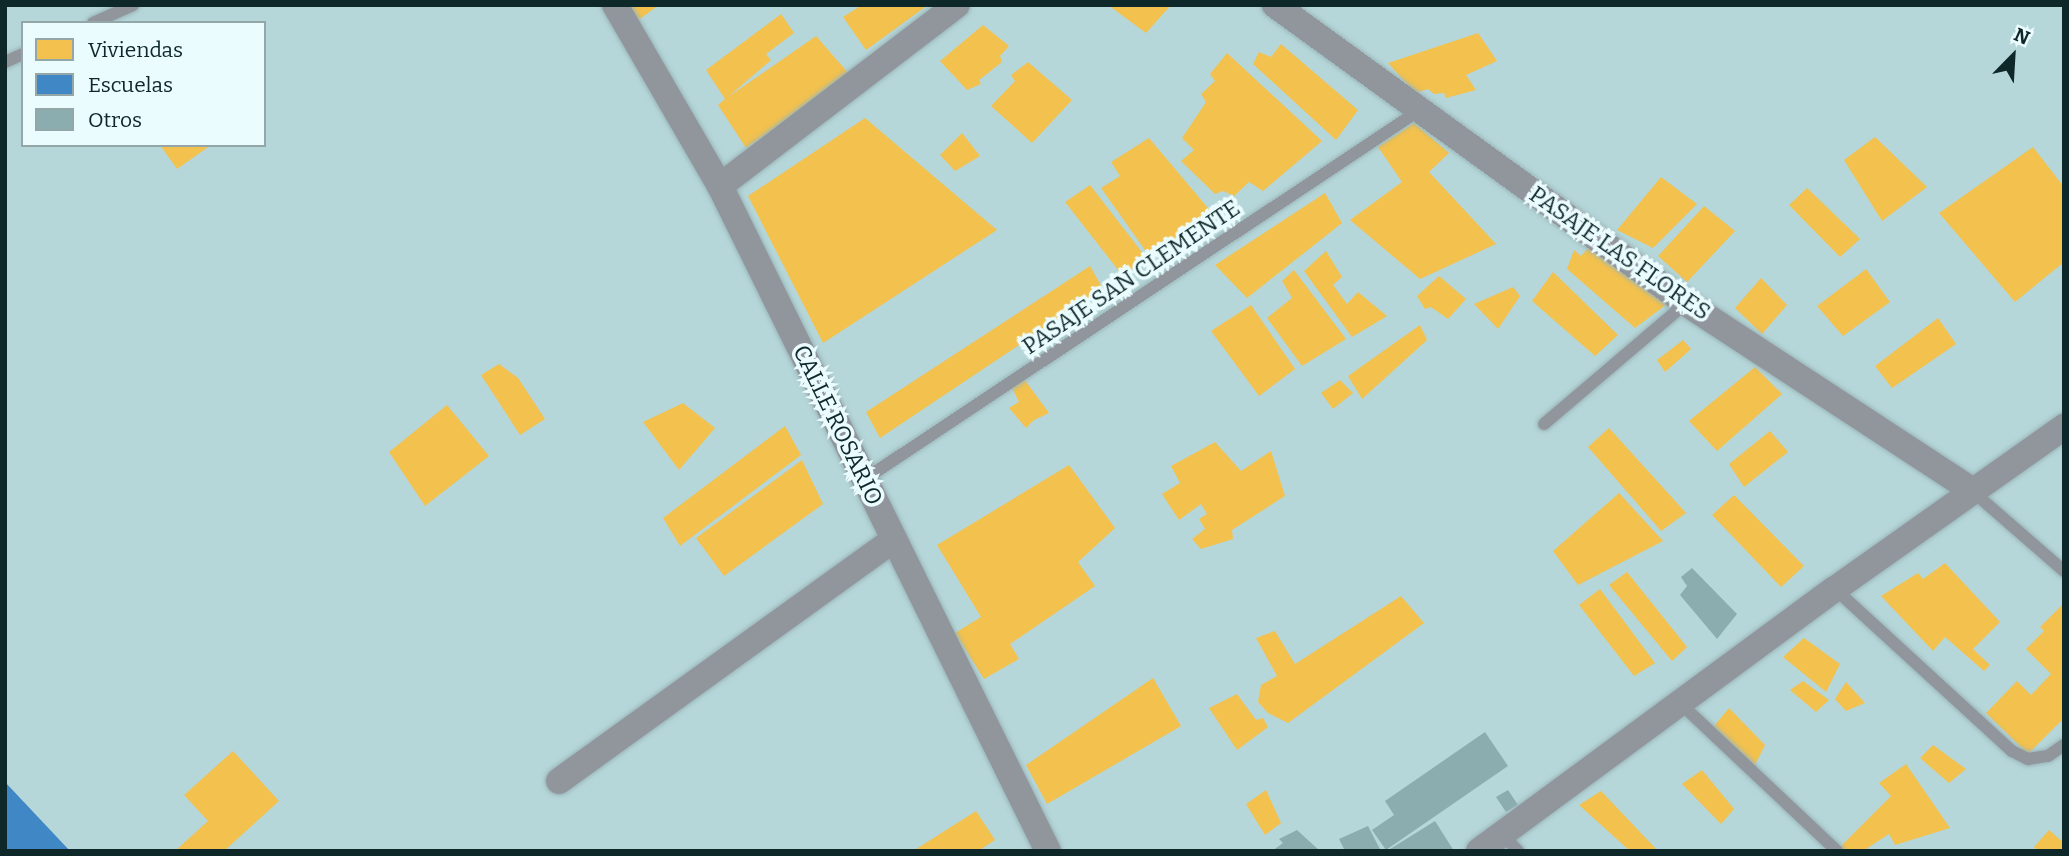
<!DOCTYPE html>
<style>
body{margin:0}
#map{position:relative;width:2069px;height:856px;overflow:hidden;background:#b6d7da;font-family:Bitter,serif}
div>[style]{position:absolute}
.homes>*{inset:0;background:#f2c14e}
.schools>*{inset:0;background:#3f88c5}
.building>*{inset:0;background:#8badb0}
.roads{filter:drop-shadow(0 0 2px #9ab5b8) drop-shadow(0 0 2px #9ab5b8)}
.lane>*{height:12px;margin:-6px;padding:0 6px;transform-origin:6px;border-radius:6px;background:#91969c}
.street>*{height:26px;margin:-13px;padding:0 13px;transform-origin:13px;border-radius:13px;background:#91969c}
span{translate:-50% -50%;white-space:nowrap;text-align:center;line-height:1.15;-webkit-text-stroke:7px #ebfcfe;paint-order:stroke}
.street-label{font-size:23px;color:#0e2729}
.frame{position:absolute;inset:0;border:7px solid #0e2729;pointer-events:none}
.legend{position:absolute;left:21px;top:21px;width:245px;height:126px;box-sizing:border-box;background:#ebfcfe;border:2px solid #93a7a9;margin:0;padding:9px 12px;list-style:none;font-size:21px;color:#0e2729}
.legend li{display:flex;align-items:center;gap:14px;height:35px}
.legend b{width:35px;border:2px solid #93a7a9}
.north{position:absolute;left:1978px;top:21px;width:70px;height:70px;-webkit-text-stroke:5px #ebfcfe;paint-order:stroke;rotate:24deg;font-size:19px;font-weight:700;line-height:28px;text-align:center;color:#0e2729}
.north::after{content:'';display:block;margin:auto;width:24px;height:32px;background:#0e2729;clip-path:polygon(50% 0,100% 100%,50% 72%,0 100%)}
</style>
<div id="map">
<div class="homes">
<i style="clip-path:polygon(625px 5px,659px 5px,637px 21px)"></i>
<i style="clip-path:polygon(862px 5px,928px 5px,866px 50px,843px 17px)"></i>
<i style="clip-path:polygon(1108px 5px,1171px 5px,1146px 33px)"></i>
<i style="clip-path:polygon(781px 14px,794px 33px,766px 54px,771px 60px,728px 97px,816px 36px,850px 75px,746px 148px,718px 105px,725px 99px,706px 70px)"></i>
<i style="clip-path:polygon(983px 25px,1009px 46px,1000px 56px,1002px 62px,979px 80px,981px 84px,967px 90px,940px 61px)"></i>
<i style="clip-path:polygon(1478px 33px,1497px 61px,1466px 75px,1476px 90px,1446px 98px,1444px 93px,1434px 94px,1428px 89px,1415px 93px,1388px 63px)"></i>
<i style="clip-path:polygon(1281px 44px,1358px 110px,1336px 140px,1253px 64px,1259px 52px,1271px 57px)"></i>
<i style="clip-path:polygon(1227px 53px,1322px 141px,1263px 191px,1249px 182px,1234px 196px,1223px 191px,1215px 194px,1181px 161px,1194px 150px,1182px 138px,1206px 102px,1201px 94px,1215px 81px,1210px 74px)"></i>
<i style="clip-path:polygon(1028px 62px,1072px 100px,1032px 143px,991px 106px,1015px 81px,1011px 75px)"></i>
<i style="clip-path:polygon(865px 118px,997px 230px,823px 343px,748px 196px)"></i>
<i style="clip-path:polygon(1414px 123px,1449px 153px,1429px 172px,1496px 244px,1420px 279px,1350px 220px,1402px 182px,1378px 147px)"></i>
<i style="clip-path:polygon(962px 133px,980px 156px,955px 171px,940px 155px)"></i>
<i style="clip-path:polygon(1875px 137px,1927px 187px,1882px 221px,1844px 160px)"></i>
<i style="clip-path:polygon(1149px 138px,1213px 214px,1152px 260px,1101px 188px,1120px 176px,1111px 162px)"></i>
<i style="clip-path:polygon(160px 145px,211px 145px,177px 169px)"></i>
<i style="clip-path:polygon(2033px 147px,2064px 187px,2064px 262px,2015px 302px,1939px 213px)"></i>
<i style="clip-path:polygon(1661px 177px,1697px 204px,1653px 248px,1617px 230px)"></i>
<i style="clip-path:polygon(1090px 185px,1148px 260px,1122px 275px,1065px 202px)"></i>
<i style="clip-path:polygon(1807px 188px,1860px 239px,1840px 257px,1789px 205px)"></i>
<i style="clip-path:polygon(1325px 193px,1342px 223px,1247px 298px,1215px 265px)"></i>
<i style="clip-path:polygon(1704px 206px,1735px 231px,1687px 282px,1658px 256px)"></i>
<i style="clip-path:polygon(1593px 243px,1671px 301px,1635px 328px,1567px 269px,1574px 250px,1581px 256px)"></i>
<i style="clip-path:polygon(1326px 251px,1342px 277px,1333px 285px,1347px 304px,1358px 292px,1387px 316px,1352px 337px,1304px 271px)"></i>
<i style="clip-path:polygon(1090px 266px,1103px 289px,880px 438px,866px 412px)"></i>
<i style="clip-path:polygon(1866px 269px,1890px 302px,1843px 336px,1817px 306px)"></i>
<i style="clip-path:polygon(1294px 270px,1346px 339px,1302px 366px,1267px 318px,1292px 298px,1282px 281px)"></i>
<i style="clip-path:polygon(1553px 272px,1618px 335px,1595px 356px,1532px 301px)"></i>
<i style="clip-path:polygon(1439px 276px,1466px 299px,1448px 319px,1431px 307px,1425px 309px,1417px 296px)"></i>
<i style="clip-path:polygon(1761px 278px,1787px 305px,1762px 334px,1735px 308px)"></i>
<i style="clip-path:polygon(1513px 287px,1520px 296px,1498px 329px,1474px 304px)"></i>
<i style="clip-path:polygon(1251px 305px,1295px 369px,1259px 396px,1211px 331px)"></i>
<i style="clip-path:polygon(1938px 318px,1956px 344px,1892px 388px,1875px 366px)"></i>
<i style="clip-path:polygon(1420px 325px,1427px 340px,1362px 399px,1348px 376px)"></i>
<i style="clip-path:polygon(1683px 340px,1691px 349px,1665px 372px,1657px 360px)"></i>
<i style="clip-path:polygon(499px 364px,518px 378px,545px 419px,520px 435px,481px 375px)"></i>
<i style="clip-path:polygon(1755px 367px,1782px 394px,1717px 451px,1689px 421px)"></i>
<i style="clip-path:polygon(1024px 379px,1049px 413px,1034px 420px,1026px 428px,1009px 408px,1019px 402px,1012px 388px)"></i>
<i style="clip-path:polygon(1340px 380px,1353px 393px,1333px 409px,1321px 393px)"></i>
<i style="clip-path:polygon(683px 403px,715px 428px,679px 470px,643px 422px)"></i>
<i style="clip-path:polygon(447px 405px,489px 456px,425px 506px,389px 452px)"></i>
<i style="clip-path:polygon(785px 426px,801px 455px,680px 546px,663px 518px)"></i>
<i style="clip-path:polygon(1609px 428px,1686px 513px,1661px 531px,1588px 447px)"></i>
<i style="clip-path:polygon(1770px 431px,1788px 452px,1744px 487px,1729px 464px)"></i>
<i style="clip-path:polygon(1215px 442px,1241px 471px,1271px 451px,1285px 496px,1232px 530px,1233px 539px,1201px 549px,1192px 539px,1205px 529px,1199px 519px,1207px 514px,1201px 504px,1179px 520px,1162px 494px,1180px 483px,1171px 466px)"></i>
<i style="clip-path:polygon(802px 460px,823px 504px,724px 576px,696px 538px)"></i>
<i style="clip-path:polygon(1069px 465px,1115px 528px,1078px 562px,1095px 586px,1010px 644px,1019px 659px,984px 679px,955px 633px,981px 617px,937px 545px)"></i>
<i style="clip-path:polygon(1619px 493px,1663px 541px,1578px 585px,1553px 551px)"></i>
<i style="clip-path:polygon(1734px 495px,1804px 566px,1781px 587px,1712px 515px)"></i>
<i style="clip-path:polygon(1945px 563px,2000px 622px,1973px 649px,1990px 665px,1984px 671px,1945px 637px,1933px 651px,1881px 596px,1918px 573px,1923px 579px)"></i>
<i style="clip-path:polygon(1627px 572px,1687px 647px,1672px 661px,1609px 585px)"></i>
<i style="clip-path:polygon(1600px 589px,1655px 663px,1634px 676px,1579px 605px)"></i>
<i style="clip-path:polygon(1401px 596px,1424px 623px,1288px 723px,1268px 713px,1258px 702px,1261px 685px,1277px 676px,1256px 638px,1275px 631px,1295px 664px)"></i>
<i style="clip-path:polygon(2064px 603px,2064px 718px,2028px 754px,1986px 713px,2017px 681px,2031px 695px,2051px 674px,2026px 649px,2044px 631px,2040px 627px)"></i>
<i style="clip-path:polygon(1804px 638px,1840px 664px,1826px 692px,1783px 657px)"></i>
<i style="clip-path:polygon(1153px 678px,1181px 726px,1047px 804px,1026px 765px)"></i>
<i style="clip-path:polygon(1803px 681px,1829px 700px,1816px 712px,1790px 690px)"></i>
<i style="clip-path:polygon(1846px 682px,1865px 703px,1846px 711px,1835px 699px)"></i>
<i style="clip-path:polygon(1237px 694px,1256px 720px,1263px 718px,1268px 727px,1237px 750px,1209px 708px)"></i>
<i style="clip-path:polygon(1729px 708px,1765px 745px,1754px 767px,1714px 726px)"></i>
<i style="clip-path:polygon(1933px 745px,1966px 769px,1949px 783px,1920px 758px)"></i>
<i style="clip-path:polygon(233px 751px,279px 801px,224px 851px,175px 851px,208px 821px,184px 795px)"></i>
<i style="clip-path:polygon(1906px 764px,1950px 828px,1895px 845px,1889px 834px,1863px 851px,1841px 851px,1839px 848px,1891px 796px,1879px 783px)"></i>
<i style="clip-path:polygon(1702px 770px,1734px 809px,1721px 824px,1682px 784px)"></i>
<i style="clip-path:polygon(1266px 790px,1281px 823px,1265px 835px,1246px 804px)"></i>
<i style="clip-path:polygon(1601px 791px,1658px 851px,1630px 851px,1579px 805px)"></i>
<i style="clip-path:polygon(976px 811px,995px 840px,978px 851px,913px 851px)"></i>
<i style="clip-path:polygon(2049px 830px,2064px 843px,2064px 851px,2038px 851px,2034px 847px)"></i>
</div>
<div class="schools">
<i style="clip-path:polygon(5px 782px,70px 851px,5px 851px)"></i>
</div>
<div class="building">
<i style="clip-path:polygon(1692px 568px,1737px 614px,1717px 639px,1680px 595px,1687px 586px,1681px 577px)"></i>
<i style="clip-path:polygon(1485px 732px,1508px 766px,1386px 850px,1372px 830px,1394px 815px,1385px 801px)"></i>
<i style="clip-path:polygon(1508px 790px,1518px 805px,1506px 812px,1496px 797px)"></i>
<i style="clip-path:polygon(1435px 821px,1454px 851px,1387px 851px)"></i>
<i style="clip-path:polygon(1368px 826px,1381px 851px,1345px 851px,1339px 839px)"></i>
<i style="clip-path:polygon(1297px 830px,1320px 851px,1272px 851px,1283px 843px,1279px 839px)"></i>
</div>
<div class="roads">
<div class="lane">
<i style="left:93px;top:23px;width:44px;rotate:-24.2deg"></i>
<i style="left:5px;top:62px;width:20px;rotate:-24deg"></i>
<i style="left:1544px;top:424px;width:187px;rotate:-40.4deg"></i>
<i style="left:865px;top:479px;width:666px;rotate:-33.62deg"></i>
<i style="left:1972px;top:491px;width:122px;rotate:41deg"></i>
<i style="left:1835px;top:589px;width:240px;rotate:42.5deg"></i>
<i style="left:2012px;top:751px;width:18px;rotate:27deg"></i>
<i style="left:2028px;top:759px;width:20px;rotate:-9deg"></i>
<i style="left:2048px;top:756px;width:19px;rotate:-35deg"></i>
<i style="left:1682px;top:705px;width:213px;rotate:43.3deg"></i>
<i style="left:1503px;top:835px;width:22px;rotate:47deg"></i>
</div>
<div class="street">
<i style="left:615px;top:5px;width:209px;rotate:59.9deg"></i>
<i style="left:720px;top:186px;width:741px;rotate:63.75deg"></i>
<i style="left:1275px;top:5px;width:508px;rotate:35.94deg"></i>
<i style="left:1686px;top:303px;width:342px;rotate:33.2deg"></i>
<i style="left:720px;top:186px;width:298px;rotate:-37.4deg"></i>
<i style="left:559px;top:781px;width:413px;rotate:-35.8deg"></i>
<i style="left:1479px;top:851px;width:442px;rotate:-36.4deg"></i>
<i style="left:1835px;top:589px;width:281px;rotate:-35.3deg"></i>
</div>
</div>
<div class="street-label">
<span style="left:1620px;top:253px;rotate:35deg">PASAJE LAS FLORES</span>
<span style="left:1131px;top:277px;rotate:-34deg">PASAJE SAN CLEMENTE</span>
<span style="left:838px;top:425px;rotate:64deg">CALLE ROSARIO</span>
</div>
<div class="frame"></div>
<ul class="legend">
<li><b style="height:19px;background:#f2c14e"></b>Viviendas</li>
<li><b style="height:19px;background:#3f88c5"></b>Escuelas</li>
<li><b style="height:19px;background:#8badb0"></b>Otros</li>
</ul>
<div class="north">N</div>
</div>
